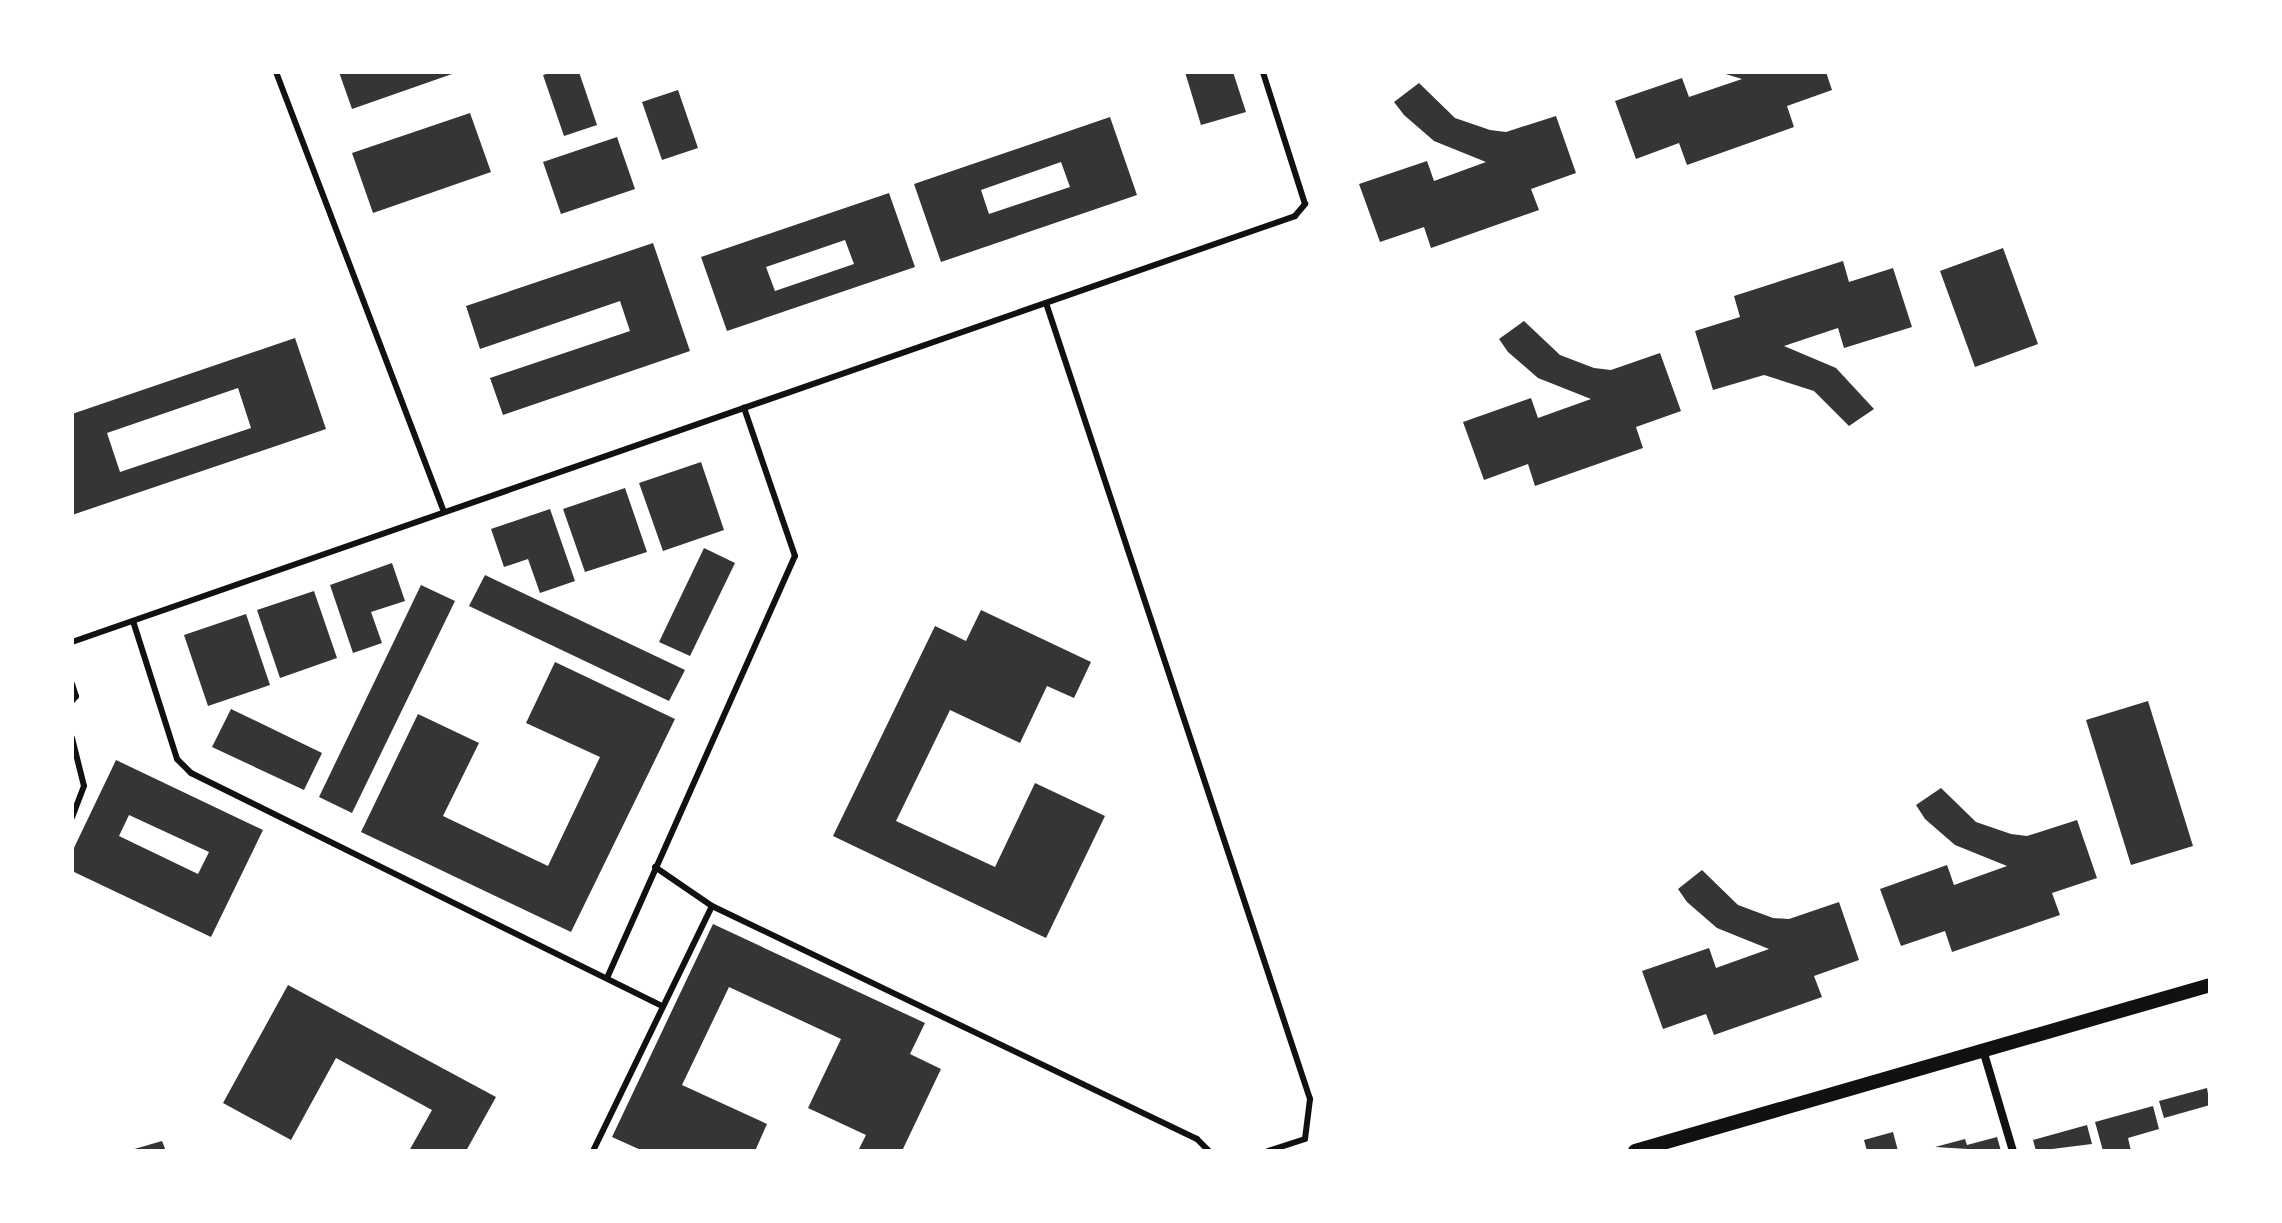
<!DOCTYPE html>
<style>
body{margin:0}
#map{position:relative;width:2282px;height:1223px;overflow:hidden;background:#fff;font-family:Roboto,sans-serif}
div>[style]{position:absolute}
.building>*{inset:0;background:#353535}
.service>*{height:6px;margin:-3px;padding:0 3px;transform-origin:3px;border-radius:3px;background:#111}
.minor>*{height:8px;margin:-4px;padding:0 4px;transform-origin:4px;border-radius:4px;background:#111}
.tertiary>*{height:14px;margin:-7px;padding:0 7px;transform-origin:7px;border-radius:7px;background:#111}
span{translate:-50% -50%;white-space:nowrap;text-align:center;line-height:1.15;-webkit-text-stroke:6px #fff;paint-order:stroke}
.frame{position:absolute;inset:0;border:74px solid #fff;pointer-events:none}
</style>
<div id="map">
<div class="building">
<i style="clip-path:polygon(339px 72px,451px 72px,452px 74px,352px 109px)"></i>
<i style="clip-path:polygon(553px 72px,579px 72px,597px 125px,564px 136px,543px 75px)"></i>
<i style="clip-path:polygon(1185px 72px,1233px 72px,1246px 112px,1201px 125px)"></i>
<i style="clip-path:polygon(1719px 72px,1826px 72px,1832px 90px,1787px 106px,1794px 127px,1687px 165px,1679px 143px,1636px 159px,1615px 101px,1682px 78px,1689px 97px,1742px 79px)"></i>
<i style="clip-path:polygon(1419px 83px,1455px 118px,1490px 130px,1506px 132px,1556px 116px,1576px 173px,1531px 189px,1539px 210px,1431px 248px,1424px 227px,1380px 242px,1359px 184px,1427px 161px,1434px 181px,1486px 162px,1434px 141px,1404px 115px,1394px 102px)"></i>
<i style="clip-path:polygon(678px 90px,698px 148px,662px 160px,642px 102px)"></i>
<i style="clip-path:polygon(470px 113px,491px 172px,373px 213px,352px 153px)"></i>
<i style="clip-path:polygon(evenodd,1110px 117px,1137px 195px,941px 262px,914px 184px,1110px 117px,1061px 162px,1070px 187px,989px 214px,981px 190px,1061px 162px)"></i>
<i style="clip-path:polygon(617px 137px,635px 189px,561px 214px,543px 162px)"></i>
<i style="clip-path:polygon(evenodd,889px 193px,915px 267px,727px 331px,701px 257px,889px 193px,845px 240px,854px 264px,775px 291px,766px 267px,845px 240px)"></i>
<i style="clip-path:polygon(653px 243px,690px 351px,503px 415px,490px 378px,630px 331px,620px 301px,480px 349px,466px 306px)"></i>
<i style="clip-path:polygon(2003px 248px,2038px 344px,1975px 367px,1940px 271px)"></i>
<i style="clip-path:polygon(1843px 261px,1849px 282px,1893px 268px,1912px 327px,1844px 348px,1838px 328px,1784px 346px,1836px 368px,1874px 409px,1849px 426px,1814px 391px,1764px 375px,1713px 390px,1695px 331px,1740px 317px,1734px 296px)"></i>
<i style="clip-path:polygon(1524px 321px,1560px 355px,1594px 368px,1611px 370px,1660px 353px,1681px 411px,1636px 427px,1643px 448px,1535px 486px,1528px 464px,1484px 480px,1463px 422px,1531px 398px,1538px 418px,1591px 399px,1538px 378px,1508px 352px,1499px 339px)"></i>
<i style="clip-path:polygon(evenodd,295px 338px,326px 429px,72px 515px,72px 414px,295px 338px,238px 388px,251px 428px,120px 472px,107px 433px,238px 388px)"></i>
<i style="clip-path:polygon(701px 462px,724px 530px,663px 551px,639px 483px)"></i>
<i style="clip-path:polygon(625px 488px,647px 552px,585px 572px,563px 509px)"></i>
<i style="clip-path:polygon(550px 509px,575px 581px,540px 593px,528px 559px,504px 567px,491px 529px)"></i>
<i style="clip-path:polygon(704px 548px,735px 563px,690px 656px,659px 642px)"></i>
<i style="clip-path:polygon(392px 563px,405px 601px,371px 612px,382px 643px,353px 653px,330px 585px)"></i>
<i style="clip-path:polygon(485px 575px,685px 670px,669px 701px,469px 606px)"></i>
<i style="clip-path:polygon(421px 585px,455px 601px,352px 813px,319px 797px)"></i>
<i style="clip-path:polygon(314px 591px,337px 658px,280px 678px,257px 610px)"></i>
<i style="clip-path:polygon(981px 610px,1091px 662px,1074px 698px,1047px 686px,1020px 743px,950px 710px,896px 821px,995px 867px,1035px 783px,1105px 816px,1046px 938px,833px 836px,935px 626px,966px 641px)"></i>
<i style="clip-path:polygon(246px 614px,270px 685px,208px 706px,184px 635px)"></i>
<i style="clip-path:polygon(555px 662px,675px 719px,571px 932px,361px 832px,418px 714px,479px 743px,443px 816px,548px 866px,600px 757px,526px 723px)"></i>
<i style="clip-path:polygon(2148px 701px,2193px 846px,2131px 865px,2086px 720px)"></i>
<i style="clip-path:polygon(231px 709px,322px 753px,304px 790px,212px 747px)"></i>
<i style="clip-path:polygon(evenodd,116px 760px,263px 830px,211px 937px,72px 871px,72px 852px,116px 760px,129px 815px,209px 852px,198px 874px,119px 836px,129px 815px)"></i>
<i style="clip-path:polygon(1941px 788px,1976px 822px,2011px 834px,2027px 836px,2077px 820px,2097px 878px,2052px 893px,2060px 915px,1952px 952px,1945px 931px,1901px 946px,1880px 889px,1947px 865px,1954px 885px,2007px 866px,1955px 845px,1925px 819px,1916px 805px)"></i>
<i style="clip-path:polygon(1702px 870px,1738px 905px,1773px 918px,1789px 919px,1839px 902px,1859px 960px,1814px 976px,1822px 997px,1714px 1035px,1706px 1014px,1663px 1029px,1642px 971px,1709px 948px,1716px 968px,1769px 949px,1717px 928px,1687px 902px,1678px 889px)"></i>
<i style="clip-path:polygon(713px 924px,925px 1023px,910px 1054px,941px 1069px,902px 1151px,858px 1151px,866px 1135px,808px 1108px,841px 1039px,729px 987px,682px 1085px,767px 1124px,755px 1151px,643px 1151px,612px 1137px)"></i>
<i style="clip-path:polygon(288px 985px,496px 1097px,466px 1151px,409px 1151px,432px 1110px,336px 1058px,291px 1140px,223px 1103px)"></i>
<i style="clip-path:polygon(2207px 1088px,2210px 1105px,2164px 1118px,2159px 1101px)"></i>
<i style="clip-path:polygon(2153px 1106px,2159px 1129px,2128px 1138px,2131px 1151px,2103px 1151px,2095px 1122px)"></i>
<i style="clip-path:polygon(2087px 1125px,2092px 1144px,2036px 1151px,2033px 1140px)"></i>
<i style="clip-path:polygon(1893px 1132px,1898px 1151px,1867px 1151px,1864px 1140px)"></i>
<i style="clip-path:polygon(1997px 1137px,2001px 1151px,1935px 1147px,1965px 1139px,1967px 1145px)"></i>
<i style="clip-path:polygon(162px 1141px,166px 1151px,131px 1151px,131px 1150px)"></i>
</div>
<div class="service">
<i style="left:276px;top:72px;width:471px;rotate:69.1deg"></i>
<i style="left:1046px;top:303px;width:839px;rotate:71.65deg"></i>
<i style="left:1310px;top:1099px;width:40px;rotate:97.1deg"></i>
<i style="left:1305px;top:1139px;width:39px;rotate:162deg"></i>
<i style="left:133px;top:621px;width:145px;rotate:72.3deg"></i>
<i style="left:177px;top:759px;width:20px;rotate:45deg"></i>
<i style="left:191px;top:773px;width:523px;rotate:26.32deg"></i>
<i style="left:72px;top:642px;width:1295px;rotate:-19.2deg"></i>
<i style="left:1295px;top:216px;width:16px;rotate:-50deg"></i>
<i style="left:1305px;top:204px;width:139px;rotate:-107.7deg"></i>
<i style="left:72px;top:684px;width:13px;rotate:72deg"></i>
<i style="left:76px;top:696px;width:6px;rotate:129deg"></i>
<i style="left:72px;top:738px;width:49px;rotate:76deg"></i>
<i style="left:84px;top:786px;width:33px;rotate:111deg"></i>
<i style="left:655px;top:867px;width:69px;rotate:34.4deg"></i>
<i style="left:712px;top:906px;width:538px;rotate:25.66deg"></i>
<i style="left:1197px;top:1139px;width:17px;rotate:45deg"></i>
<i style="left:607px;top:978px;width:462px;rotate:-66deg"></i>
<i style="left:795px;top:556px;width:157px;rotate:-109deg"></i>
<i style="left:593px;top:1151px;width:272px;rotate:-64.1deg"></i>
</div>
<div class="minor">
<i style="left:1983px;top:1050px;width:105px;rotate:73.5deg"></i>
</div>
<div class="tertiary">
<i style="left:1635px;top:1151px;width:598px;rotate:-16.1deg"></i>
</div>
<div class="frame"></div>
</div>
